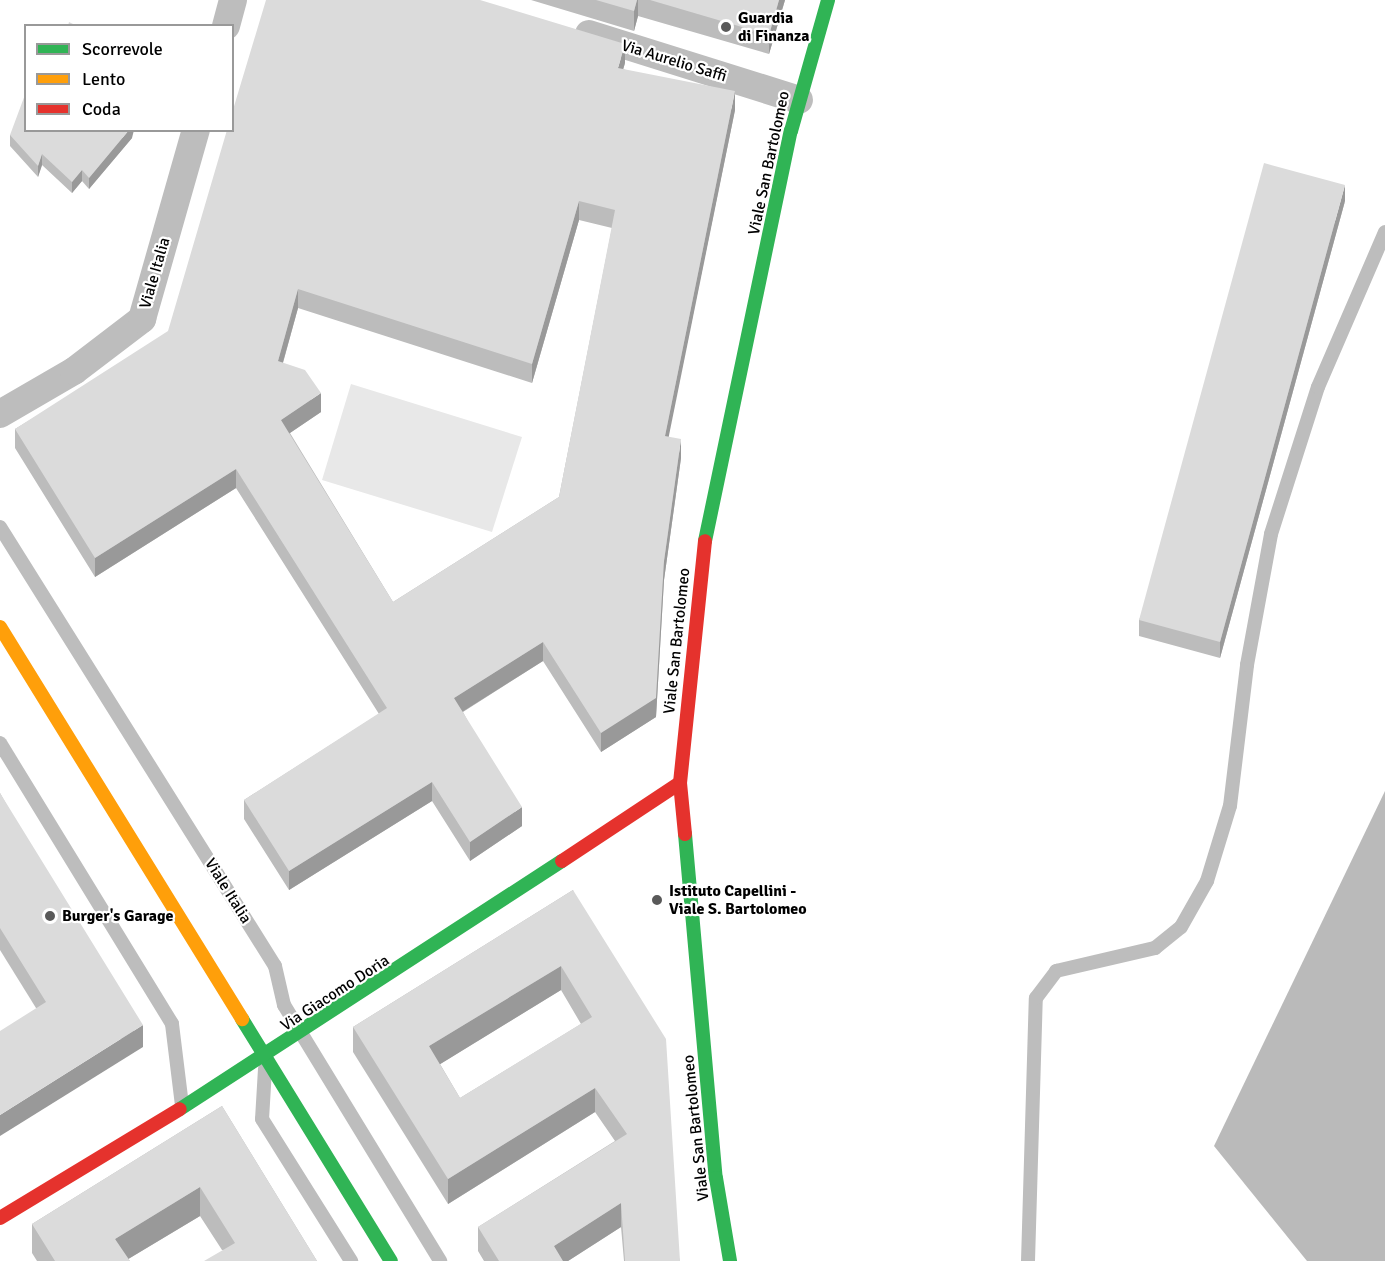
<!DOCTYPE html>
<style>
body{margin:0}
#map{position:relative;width:1385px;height:1261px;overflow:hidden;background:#fff;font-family:Signika,sans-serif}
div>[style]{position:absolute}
.green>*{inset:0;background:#e8e8e8}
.water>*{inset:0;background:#bababa}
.lane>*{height:14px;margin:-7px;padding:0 7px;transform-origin:7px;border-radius:7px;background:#bdbdbd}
.street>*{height:28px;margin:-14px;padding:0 14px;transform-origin:14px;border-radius:14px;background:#bdbdbd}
.fast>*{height:14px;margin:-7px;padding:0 7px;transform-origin:7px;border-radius:7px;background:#30b455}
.slow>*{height:14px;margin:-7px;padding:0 7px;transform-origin:7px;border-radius:7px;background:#ff9f0a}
.jam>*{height:14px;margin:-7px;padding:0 7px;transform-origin:7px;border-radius:7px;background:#e5322d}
.wall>*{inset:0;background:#bcbcbc}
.shaded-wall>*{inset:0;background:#999}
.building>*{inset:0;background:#dbdbdb}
.dots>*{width:16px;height:16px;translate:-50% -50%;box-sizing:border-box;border:3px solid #fff;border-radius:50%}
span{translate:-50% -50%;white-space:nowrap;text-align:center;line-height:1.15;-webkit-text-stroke:4.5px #fff;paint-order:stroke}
.poi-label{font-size:16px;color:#000;font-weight:700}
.left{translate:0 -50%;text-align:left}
.street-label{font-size:16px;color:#000}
.legend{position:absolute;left:24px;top:24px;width:210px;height:108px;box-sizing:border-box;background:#fff;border:2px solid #999;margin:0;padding:8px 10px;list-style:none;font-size:18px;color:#000}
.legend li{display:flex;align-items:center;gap:12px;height:30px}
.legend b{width:30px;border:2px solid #999}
</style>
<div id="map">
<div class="green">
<i style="clip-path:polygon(351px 384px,522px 437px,492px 532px,322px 480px)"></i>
</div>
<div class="water">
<i style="clip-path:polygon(1385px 791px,1385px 1261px,1307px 1261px,1214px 1146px)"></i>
</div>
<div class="lane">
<i style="left:0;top:527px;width:518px;rotate:57.94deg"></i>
<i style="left:275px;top:966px;width:40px;rotate:77deg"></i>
<i style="left:284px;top:1005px;width:300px;rotate:58.6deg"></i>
<i style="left:0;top:743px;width:329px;rotate:58.5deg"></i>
<i style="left:172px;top:1024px;width:83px;rotate:83deg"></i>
<i style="left:265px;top:1069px;width:50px;rotate:93.4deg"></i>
<i style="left:262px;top:1119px;width:168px;rotate:57.9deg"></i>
<i style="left:1028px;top:1261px;width:263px;rotate:-88.3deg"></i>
<i style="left:1036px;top:998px;width:34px;rotate:-53deg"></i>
<i style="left:1056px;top:971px;width:102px;rotate:-13.1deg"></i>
<i style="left:1155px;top:948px;width:33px;rotate:-39deg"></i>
<i style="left:1181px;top:927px;width:53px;rotate:-60.5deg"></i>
<i style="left:1207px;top:881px;width:78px;rotate:-73deg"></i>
<i style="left:1230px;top:806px;width:142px;rotate:-83.1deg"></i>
<i style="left:1247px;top:665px;width:133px;rotate:-79.6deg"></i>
<i style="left:1271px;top:534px;width:154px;rotate:-72.3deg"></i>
<i style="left:1318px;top:387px;width:169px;rotate:-66.6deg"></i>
</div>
<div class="street">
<i style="left:226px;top:26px;width:27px;rotate:-75deg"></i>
<i style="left:589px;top:34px;width:220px;rotate:17.4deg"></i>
<i style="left:0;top:414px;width:86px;rotate:-30.2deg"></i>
<i style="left:74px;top:371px;width:86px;rotate:-37.4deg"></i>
<i style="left:142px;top:319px;width:197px;rotate:-74.1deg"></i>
</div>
<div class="fast">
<i style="left:705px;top:541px;width:419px;rotate:-78.2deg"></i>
<i style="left:791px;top:131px;width:136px;rotate:-74.2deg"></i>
<i style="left:685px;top:834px;width:345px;rotate:84.9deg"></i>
<i style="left:716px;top:1178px;width:84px;rotate:80.4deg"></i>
<i style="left:242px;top:1019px;width:284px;rotate:58.4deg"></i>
<i style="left:180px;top:1109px;width:455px;rotate:-33deg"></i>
</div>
<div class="slow">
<i style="left:0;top:627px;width:461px;rotate:58.3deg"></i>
</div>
<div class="jam">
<i style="left:685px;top:834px;width:51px;rotate:-95.6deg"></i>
<i style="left:680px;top:783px;width:243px;rotate:-84.1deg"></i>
<i style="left:562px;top:861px;width:141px;rotate:-33.5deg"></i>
<i style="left:0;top:1218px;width:210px;rotate:-31.2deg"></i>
</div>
<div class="wall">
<i style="clip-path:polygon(531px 0,785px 0,769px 54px,638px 16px,634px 31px)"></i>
<i style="clip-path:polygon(evenodd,625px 63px,623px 69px,735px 110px,668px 436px,681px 458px,664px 580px,656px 717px,601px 752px,543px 661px,463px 712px,522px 826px,470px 861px,432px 801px,289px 890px,244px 819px,244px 800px,379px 714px,236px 488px,95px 577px,15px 448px,15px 429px,625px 63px,579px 220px,612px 228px,559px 497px,393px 602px,290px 433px,321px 412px,283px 363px,298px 308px,532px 383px,579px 220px)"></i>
<i style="clip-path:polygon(10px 135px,132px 138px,89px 189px,82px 181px,72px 193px,42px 165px,38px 177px,10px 146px)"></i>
<i style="clip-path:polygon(1345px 201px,1220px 658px,1139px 636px,1139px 620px)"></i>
<i style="clip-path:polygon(0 793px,143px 1047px,36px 1008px,0 950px)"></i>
<i style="clip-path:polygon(evenodd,573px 890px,680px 1261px,624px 1261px,621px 1227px,568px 1261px,484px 1261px,478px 1251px,478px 1227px,615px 1141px,595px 1112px,448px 1204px,353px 1052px,353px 1027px,573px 890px,561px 990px,581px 1024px,460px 1098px,440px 1064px,561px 990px)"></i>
<i style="clip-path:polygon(222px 1106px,317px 1261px,222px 1250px,200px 1216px,128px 1259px,130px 1261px,37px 1261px,32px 1253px,32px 1224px)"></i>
</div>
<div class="shaded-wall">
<i style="clip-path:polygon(637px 0,638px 0,638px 16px,634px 31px,634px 11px)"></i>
<i style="clip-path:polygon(779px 0,785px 0,769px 54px,769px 35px)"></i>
<i style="clip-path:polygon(625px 44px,625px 63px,618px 87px,618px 68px)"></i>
<i style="clip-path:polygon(735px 91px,735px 110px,665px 455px,665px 436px)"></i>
<i style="clip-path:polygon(129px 130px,134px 130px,132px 138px,89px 189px,89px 178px)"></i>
<i style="clip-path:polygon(42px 154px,42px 165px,38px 177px,38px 166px)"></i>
<i style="clip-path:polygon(82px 170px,82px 181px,72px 193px,72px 182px)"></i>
<i style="clip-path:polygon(1345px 185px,1345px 201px,1220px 658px,1220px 642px)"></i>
<i style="clip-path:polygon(579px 201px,579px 220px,532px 383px,532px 364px)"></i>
<i style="clip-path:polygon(298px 289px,298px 308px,278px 380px,278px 361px)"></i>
<i style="clip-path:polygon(321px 393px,321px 412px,281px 439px,281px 420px)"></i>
<i style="clip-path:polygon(681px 439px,681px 458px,664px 580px,656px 717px,601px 752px,601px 733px,664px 561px)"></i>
<i style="clip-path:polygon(236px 469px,236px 488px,95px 577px,95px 558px)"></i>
<i style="clip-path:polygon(543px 642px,543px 661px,454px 717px,454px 698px)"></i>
<i style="clip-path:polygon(432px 782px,432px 801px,289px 890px,289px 871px)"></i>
<i style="clip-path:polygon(522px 807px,522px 826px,470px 861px,470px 842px)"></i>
<i style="clip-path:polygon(561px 966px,561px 990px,429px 1071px,429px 1046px)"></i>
<i style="clip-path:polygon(143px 1025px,143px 1047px,0 1136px,0 1115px)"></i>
<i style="clip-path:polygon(595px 1088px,595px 1112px,448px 1204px,448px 1179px)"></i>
<i style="clip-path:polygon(200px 1187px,200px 1216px,125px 1261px,115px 1239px)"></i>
<i style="clip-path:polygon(621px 1203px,621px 1227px,568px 1261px,554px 1261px,554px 1246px)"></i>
</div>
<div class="building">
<i style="clip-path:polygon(evenodd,266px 0,480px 0,625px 44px,618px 68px,735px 91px,665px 436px,681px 439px,664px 561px,656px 698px,601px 733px,543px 642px,454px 698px,522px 807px,470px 842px,432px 782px,289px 871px,244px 800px,387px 708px,236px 469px,95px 558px,15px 429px,168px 331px,227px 130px,232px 130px,232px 113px,266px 0,579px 201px,615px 210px,559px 497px,393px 602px,281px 420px,321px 393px,305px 370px,278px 361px,298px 289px,532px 364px,579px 201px)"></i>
<i style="clip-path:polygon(596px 0,637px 0,634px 11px)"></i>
<i style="clip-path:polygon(650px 0,779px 0,769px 35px)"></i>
<i style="clip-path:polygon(69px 22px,77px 26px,68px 26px)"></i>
<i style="clip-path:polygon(26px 92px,26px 130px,129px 130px,89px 178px,82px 170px,72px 182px,42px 154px,38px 166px,10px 135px)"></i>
<i style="clip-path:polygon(1264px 163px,1345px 185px,1220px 642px,1139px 620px)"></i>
<i style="clip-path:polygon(0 793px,143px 1025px,0 1115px,0 1031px,46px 1002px,0 928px)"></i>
<i style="clip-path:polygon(evenodd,573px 890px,666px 1039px,680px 1261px,625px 1261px,621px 1203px,554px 1246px,563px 1261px,499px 1261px,478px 1227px,627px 1134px,595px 1088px,448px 1179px,353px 1027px,573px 890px,561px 966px,592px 1017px,460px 1098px,429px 1046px,561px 966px)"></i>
<i style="clip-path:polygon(222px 1106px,317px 1261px,204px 1261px,235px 1243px,200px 1187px,115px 1239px,130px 1261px,55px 1261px,32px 1224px)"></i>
</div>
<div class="dots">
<i style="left:726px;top:27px;background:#595959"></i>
<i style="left:657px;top:900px;background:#595959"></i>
<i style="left:50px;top:916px;background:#595959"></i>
</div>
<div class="poi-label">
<span class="left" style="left:738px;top:27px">Guardia<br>di Finanza</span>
<span class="left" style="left:669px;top:900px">Istituto Capellini -<br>Viale S. Bartolomeo</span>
<span class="left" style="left:62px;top:916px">Burger's Garage</span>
</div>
<div class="street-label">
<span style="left:674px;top:61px;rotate:17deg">Via Aurelio Saffi</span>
<span style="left:769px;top:163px;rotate:-78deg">Viale San Bartolomeo</span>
<span style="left:155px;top:273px;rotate:-74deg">Viale Italia</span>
<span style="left:677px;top:641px;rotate:-84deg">Viale San Bartolomeo</span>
<span style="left:228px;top:891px;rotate:58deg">Viale Italia</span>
<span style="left:335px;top:993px;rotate:-33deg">Via Giacomo Doria</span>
<span style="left:696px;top:1128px;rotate:-96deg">Viale San Bartolomeo</span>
</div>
<ul class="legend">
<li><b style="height:8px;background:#30b455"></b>Scorrevole</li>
<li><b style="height:8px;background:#ff9f0a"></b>Lento</li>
<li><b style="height:8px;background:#e5322d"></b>Coda</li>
</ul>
</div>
